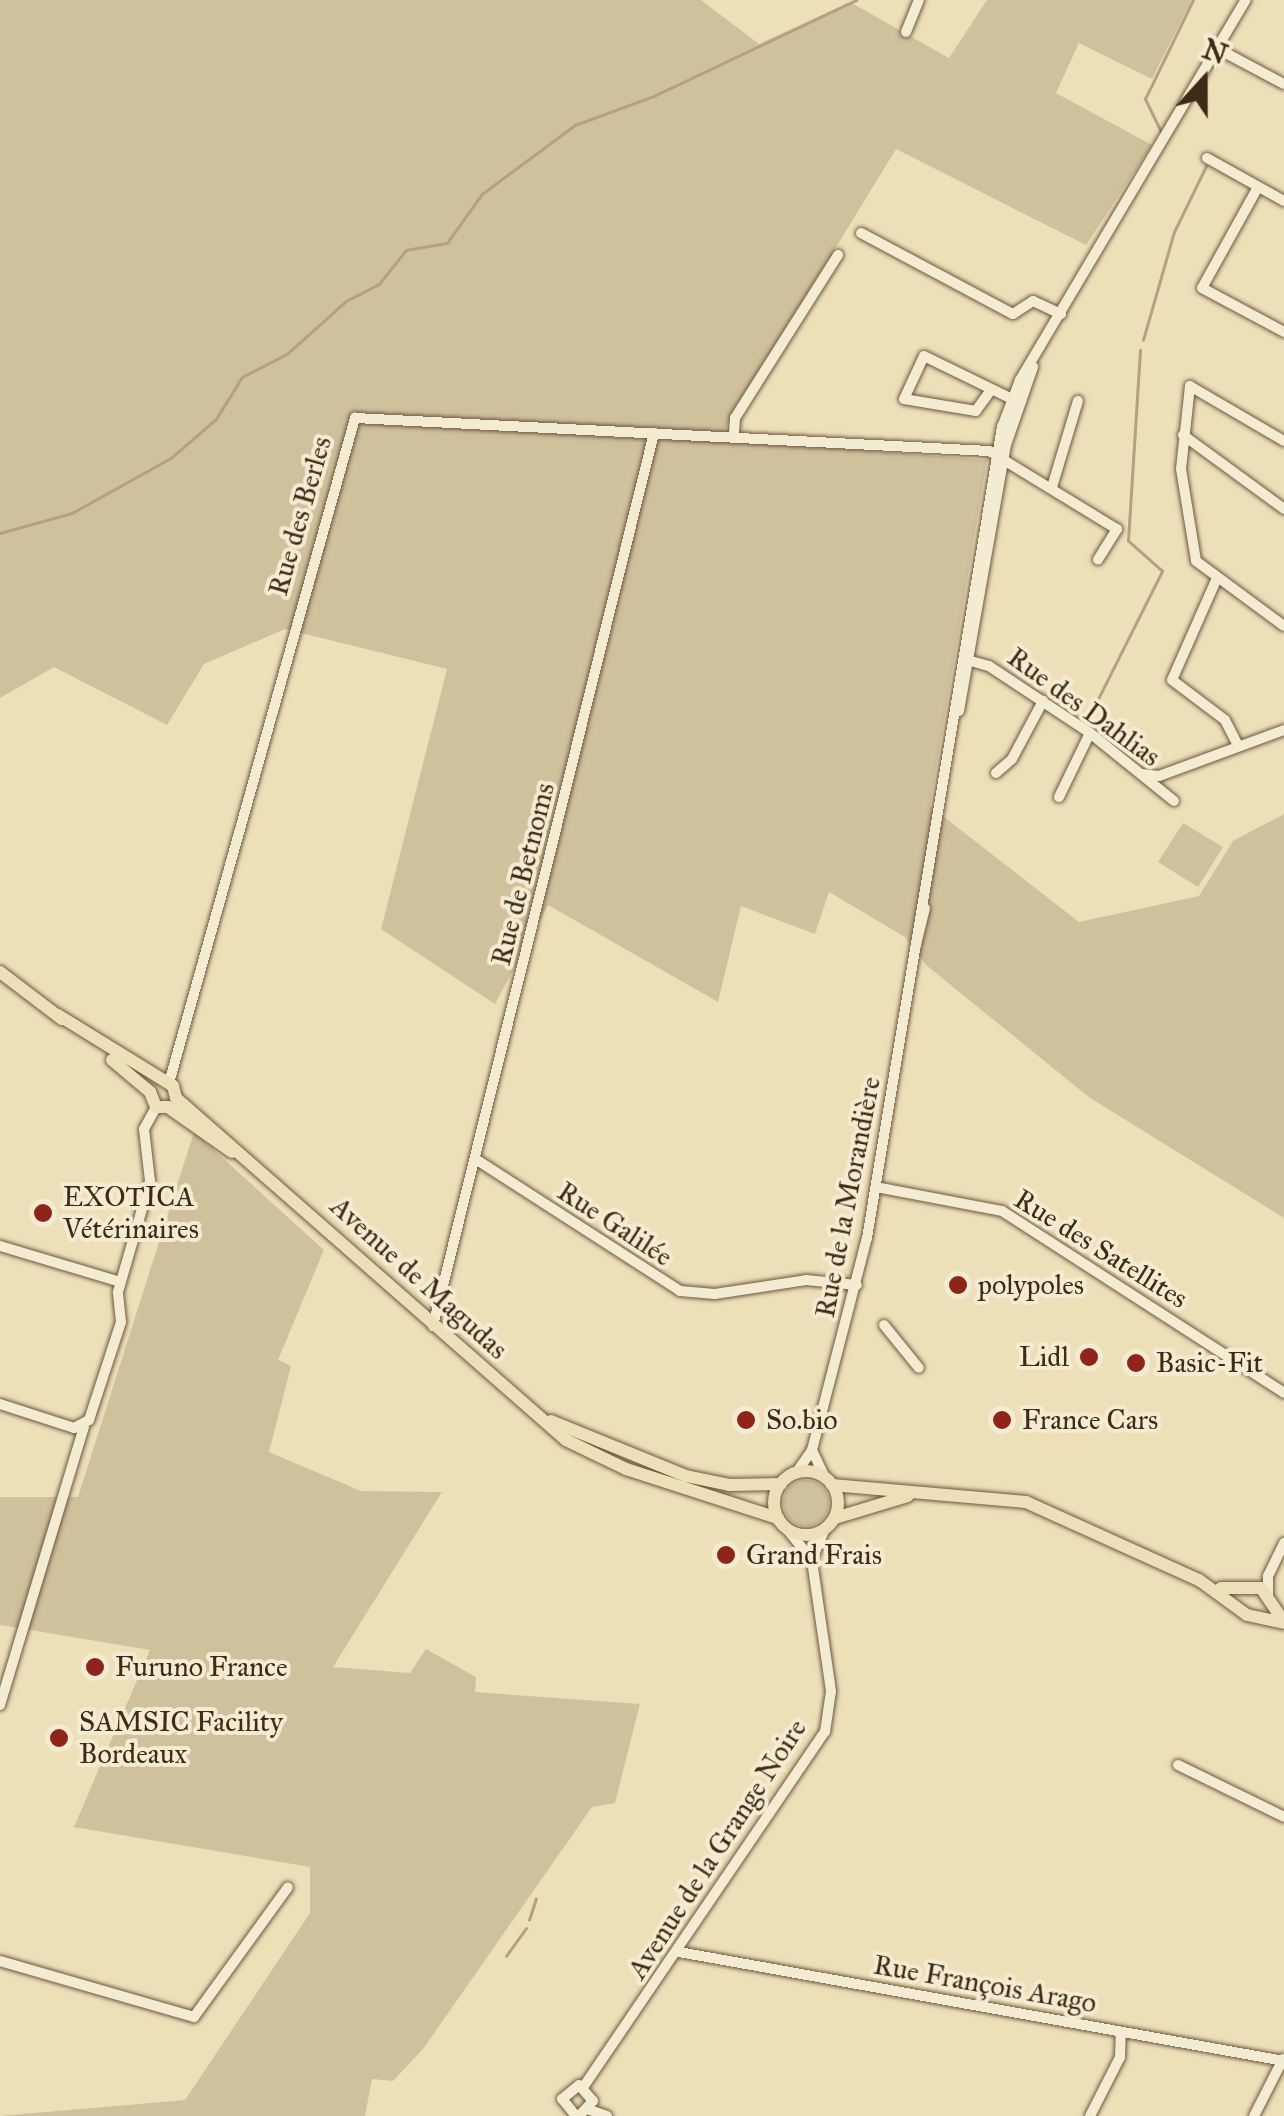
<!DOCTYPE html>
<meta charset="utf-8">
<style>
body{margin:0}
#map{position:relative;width:1284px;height:2116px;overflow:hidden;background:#ede0b9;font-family:"IM FELL Great Primer",serif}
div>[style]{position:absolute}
.green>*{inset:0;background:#d0c19d}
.round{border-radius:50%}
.stream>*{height:2.5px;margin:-1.25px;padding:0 1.25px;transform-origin:1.25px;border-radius:1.25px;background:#b3a281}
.roads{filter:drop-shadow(0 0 2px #6c583e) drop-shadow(0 0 2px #6c583e)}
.minor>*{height:10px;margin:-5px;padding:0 5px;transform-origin:5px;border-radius:5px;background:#f3ebd2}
.major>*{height:12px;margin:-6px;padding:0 6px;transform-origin:6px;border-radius:6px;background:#ede0b9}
.major>.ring{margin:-6px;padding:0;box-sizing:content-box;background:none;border:12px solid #ede0b9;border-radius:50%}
.dots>*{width:28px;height:28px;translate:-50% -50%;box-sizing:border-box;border:5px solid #f3ebd2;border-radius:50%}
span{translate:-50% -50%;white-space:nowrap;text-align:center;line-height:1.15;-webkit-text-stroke:8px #f3ebd2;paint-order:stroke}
.street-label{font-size:28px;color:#412a15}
.poi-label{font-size:28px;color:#412a15}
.left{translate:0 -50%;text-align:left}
.right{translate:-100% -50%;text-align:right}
.north{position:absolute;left:1154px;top:30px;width:100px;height:100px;-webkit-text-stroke:8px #f3ebd2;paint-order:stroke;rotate:21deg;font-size:28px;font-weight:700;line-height:40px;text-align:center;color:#412a15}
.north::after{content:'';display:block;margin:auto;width:35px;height:45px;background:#412a15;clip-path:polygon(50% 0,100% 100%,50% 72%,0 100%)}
</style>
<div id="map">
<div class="green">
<i style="clip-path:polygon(0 0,701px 0,759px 44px,850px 2px,949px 58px,987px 0,1192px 0,1152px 79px,1079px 43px,1056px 93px,1152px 145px,1086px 245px,896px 149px,719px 439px,987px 460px,930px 806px,1079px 922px,1199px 896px,1233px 841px,1284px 814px,1284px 1218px,1090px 1098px,926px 965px,905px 937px,829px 892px,815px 934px,741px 906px,718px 1002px,548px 905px,495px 1004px,381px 929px,447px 669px,285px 629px,204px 664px,167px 725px,54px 667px,0 698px)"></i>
<i style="clip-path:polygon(1183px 823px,1223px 847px,1198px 887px,1158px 862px)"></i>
<i style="clip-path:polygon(194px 1132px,324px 1250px,278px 1360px,291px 1366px,269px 1452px,361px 1491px,442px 1492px,333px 1667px,410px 1673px,426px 1649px,476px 1677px,475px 1692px,640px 1704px,615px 1803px,592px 1807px,423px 2049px,393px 2081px,372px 2079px,365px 2116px,0 2116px,185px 2100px,310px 1913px,310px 1867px,74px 1827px,150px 1650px,0 1625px,0 1497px,78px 1497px)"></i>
<i class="round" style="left:783px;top:1480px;width:46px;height:46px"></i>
</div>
<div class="stream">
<i style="left:1161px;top:132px;width:37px;rotate:-116deg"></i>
<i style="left:1145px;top:99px;width:110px;rotate:-64.1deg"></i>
<i style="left:1143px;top:340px;width:112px;rotate:-74deg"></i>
<i style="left:1174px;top:232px;width:73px;rotate:-64.1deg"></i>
<i style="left:0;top:533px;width:75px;rotate:-15.5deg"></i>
<i style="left:72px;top:513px;width:113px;rotate:-29.1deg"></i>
<i style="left:171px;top:458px;width:60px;rotate:-40.9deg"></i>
<i style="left:216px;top:419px;width:49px;rotate:-58.2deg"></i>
<i style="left:242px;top:377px;width:51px;rotate:-27.1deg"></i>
<i style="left:287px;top:354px;width:79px;rotate:-41.9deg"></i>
<i style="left:346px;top:301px;width:37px;rotate:-27deg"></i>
<i style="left:379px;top:284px;width:43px;rotate:-51.5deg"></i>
<i style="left:406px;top:250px;width:42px;rotate:-9.7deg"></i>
<i style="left:447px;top:243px;width:60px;rotate:-54.5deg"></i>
<i style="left:482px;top:194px;width:116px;rotate:-36.6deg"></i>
<i style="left:575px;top:125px;width:84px;rotate:-20.2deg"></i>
<i style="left:654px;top:96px;width:224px;rotate:-25.4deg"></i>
<i style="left:1090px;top:715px;width:161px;rotate:-63.4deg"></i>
<i style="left:1162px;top:571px;width:45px;rotate:-138.6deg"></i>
<i style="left:1128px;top:541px;width:191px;rotate:-86.4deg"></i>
<i style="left:529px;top:1920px;width:22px;rotate:-72deg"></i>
<i style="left:506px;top:1956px;width:34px;rotate:-54deg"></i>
</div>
<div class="roads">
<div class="minor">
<i style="left:906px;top:32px;width:35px;rotate:-68deg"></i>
<i style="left:1220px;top:50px;width:72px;rotate:28deg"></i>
<i style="left:1207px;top:158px;width:88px;rotate:29.2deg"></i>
<i style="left:1258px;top:187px;width:115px;rotate:119deg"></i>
<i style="left:1202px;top:288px;width:93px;rotate:28.2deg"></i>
<i style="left:861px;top:233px;width:172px;rotate:28.1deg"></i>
<i style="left:1013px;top:314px;width:24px;rotate:-33deg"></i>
<i style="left:1033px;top:301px;width:31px;rotate:25deg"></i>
<i style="left:991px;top:390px;width:26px;rotate:126deg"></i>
<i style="left:976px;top:411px;width:73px;rotate:-170.5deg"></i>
<i style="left:904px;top:399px;width:47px;rotate:-65.1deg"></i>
<i style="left:924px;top:356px;width:98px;rotate:26deg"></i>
<i style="left:734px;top:433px;width:15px;rotate:-86deg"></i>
<i style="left:735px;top:418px;width:193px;rotate:-57.7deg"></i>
<i style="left:1183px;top:435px;width:125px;rotate:36.2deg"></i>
<i style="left:1284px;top:441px;width:109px;rotate:-149.7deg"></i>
<i style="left:1190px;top:386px;width:83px;rotate:96.2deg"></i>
<i style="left:1181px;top:469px;width:93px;rotate:80.7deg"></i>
<i style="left:1196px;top:561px;width:109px;rotate:36.5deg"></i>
<i style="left:1052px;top:487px;width:90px;rotate:-73.2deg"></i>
<i style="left:1217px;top:578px;width:111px;rotate:113.8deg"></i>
<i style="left:1172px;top:680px;width:66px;rotate:37deg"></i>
<i style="left:1225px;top:720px;width:29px;rotate:63deg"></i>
<i style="left:964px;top:659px;width:26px;rotate:16deg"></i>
<i style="left:989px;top:666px;width:121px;rotate:33.6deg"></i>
<i style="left:1090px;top:733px;width:108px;rotate:39deg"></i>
<i style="left:959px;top:711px;width:270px;rotate:-80deg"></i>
<i style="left:1006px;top:445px;width:83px;rotate:-70.9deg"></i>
<i style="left:996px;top:773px;width:21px;rotate:-41deg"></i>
<i style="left:1012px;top:759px;width:66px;rotate:-61.9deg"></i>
<i style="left:1142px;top:774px;width:17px;rotate:7deg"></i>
<i style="left:1159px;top:776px;width:133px;rotate:-20.2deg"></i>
<i style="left:1059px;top:797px;width:71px;rotate:-64.2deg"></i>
<i style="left:915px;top:949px;width:42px;rotate:-76.3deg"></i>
<i style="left:169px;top:1083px;width:691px;rotate:-74.37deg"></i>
<i style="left:355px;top:418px;width:635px;rotate:2.98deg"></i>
<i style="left:989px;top:451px;width:150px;rotate:31.4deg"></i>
<i style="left:1117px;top:529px;width:36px;rotate:122deg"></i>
<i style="left:477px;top:1160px;width:242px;rotate:32.8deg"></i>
<i style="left:680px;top:1291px;width:35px;rotate:5deg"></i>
<i style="left:715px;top:1294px;width:92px;rotate:-8.7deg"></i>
<i style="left:806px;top:1280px;width:51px;rotate:5.6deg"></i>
<i style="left:876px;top:1187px;width:128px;rotate:10.8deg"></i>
<i style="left:1002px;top:1211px;width:336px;rotate:32.8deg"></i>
<i style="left:0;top:1246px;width:126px;rotate:16.6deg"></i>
<i style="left:884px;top:1325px;width:55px;rotate:50.9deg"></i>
<i style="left:433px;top:1326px;width:920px;rotate:-76.1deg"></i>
<i style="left:0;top:1404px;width:78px;rotate:18deg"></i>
<i style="left:74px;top:1428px;width:17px;rotate:-28deg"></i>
<i style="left:89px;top:1420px;width:103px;rotate:-71.9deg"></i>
<i style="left:121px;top:1322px;width:30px;rotate:-96deg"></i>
<i style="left:118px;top:1292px;width:116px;rotate:-73.9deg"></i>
<i style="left:150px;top:1181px;width:52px;rotate:-96.6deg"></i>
<i style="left:144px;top:1129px;width:25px;rotate:-61deg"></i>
<i style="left:812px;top:1450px;width:31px;rotate:65deg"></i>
<i style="left:796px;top:1473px;width:28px;rotate:-55deg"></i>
<i style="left:812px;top:1450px;width:219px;rotate:-75.5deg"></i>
<i style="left:867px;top:1238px;width:822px;rotate:-80.55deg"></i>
<i style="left:1002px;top:427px;width:50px;rotate:-69deg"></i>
<i style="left:1020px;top:380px;width:442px;rotate:-59.3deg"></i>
<i style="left:812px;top:1559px;width:33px;rotate:-67deg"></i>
<i style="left:1268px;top:1594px;width:18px;rotate:-90deg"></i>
<i style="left:1268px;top:1576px;width:37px;rotate:-64deg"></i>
<i style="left:0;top:1705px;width:291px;rotate:-73.2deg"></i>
<i style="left:1178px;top:1765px;width:118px;rotate:26.1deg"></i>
<i style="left:679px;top:1952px;width:615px;rotate:10.21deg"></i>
<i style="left:0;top:1961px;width:202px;rotate:16.1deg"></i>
<i style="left:194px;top:2017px;width:160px;rotate:-54.1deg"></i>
<i style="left:584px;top:2086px;width:428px;rotate:-55.8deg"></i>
<i style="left:825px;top:1732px;width:41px;rotate:-81.7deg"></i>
<i style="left:831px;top:1691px;width:132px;rotate:-98.3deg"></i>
<i style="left:812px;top:1560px;width:38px;rotate:-129deg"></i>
<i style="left:590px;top:2110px;width:18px;rotate:19deg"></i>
<i style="left:576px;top:2116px;width:22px;rotate:-129deg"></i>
<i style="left:562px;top:2099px;width:22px;rotate:-39deg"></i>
<i style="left:579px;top:2085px;width:21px;rotate:49deg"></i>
<i style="left:593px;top:2101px;width:21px;rotate:133deg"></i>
<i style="left:1090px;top:2116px;width:66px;rotate:-63deg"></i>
<i style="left:1120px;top:2057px;width:25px;rotate:-88deg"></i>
<i style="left:1254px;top:2116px;width:64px;rotate:-63deg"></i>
</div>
<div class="major">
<i style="left:0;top:972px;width:78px;rotate:37.2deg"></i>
<i style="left:58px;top:1015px;width:135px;rotate:31.7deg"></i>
<i style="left:173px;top:1086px;width:12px;rotate:76deg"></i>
<i style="left:176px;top:1098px;width:519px;rotate:41.25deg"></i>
<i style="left:566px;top:1440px;width:67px;rotate:25.8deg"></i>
<i style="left:626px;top:1469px;width:160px;rotate:17.9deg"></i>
<i style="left:112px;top:1060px;width:50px;rotate:40.1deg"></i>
<i style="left:150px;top:1092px;width:16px;rotate:68deg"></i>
<i style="left:156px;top:1107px;width:12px"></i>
<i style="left:168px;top:1107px;width:78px;rotate:35.1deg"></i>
<i style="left:551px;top:1421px;width:146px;rotate:22.2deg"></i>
<i style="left:686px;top:1476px;width:44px;rotate:11.8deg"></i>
<i style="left:729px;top:1485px;width:52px;rotate:-1.1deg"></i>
<i class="ring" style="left:774px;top:1471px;width:52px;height:52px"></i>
<i style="left:832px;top:1485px;width:195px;rotate:5deg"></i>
<i style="left:1026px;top:1502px;width:190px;rotate:24.3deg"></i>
<i style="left:1199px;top:1580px;width:59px;rotate:36.1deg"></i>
<i style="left:1247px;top:1615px;width:38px;rotate:12deg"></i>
<i style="left:835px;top:1518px;width:76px;rotate:-16.8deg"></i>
<i style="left:1221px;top:1588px;width:40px"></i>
<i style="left:1261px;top:1588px;width:41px;rotate:55.9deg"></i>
</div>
</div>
<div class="dots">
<i style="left:43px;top:1213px;background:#8f2418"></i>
<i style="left:958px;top:1285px;background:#8f2418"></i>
<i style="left:1089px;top:1357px;background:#8f2418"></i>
<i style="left:1136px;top:1363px;background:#8f2418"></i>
<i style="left:746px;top:1420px;background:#8f2418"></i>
<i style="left:1002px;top:1420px;background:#8f2418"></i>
<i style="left:726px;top:1555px;background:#8f2418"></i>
<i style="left:95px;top:1667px;background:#8f2418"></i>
<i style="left:59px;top:1738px;background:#8f2418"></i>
</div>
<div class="street-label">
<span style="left:300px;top:516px;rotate:-74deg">Rue des Berles</span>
<span style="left:1084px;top:707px;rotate:36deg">Rue des Dahlias</span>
<span style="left:523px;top:874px;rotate:-76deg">Rue de Betnoms</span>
<span style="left:848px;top:1197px;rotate:-79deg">Rue de la Morandière</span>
<span style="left:615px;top:1224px;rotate:33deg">Rue Galilée</span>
<span style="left:1101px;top:1249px;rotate:32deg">Rue des Satellites</span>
<span style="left:419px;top:1278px;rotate:42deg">Avenue de Magudas</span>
<span style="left:717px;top:1849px;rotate:-57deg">Avenue de la Grange Noire</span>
<span style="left:985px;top:1984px;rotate:10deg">Rue François Arago</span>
</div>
<div class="poi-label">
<span class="left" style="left:63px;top:1213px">EXOTICA<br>Vétérinaires</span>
<span class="left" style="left:978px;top:1285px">polypoles</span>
<span class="right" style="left:1069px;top:1357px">Lidl</span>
<span class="left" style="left:1156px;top:1363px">Basic-Fit</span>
<span class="left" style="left:766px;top:1420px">So.bio</span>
<span class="left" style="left:1022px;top:1420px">France Cars</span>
<span class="left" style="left:746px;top:1555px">Grand Frais</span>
<span class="left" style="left:115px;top:1667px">Furuno France</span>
<span class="left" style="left:79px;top:1738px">SAMSIC Facility<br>Bordeaux</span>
</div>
<div class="north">N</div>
</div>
